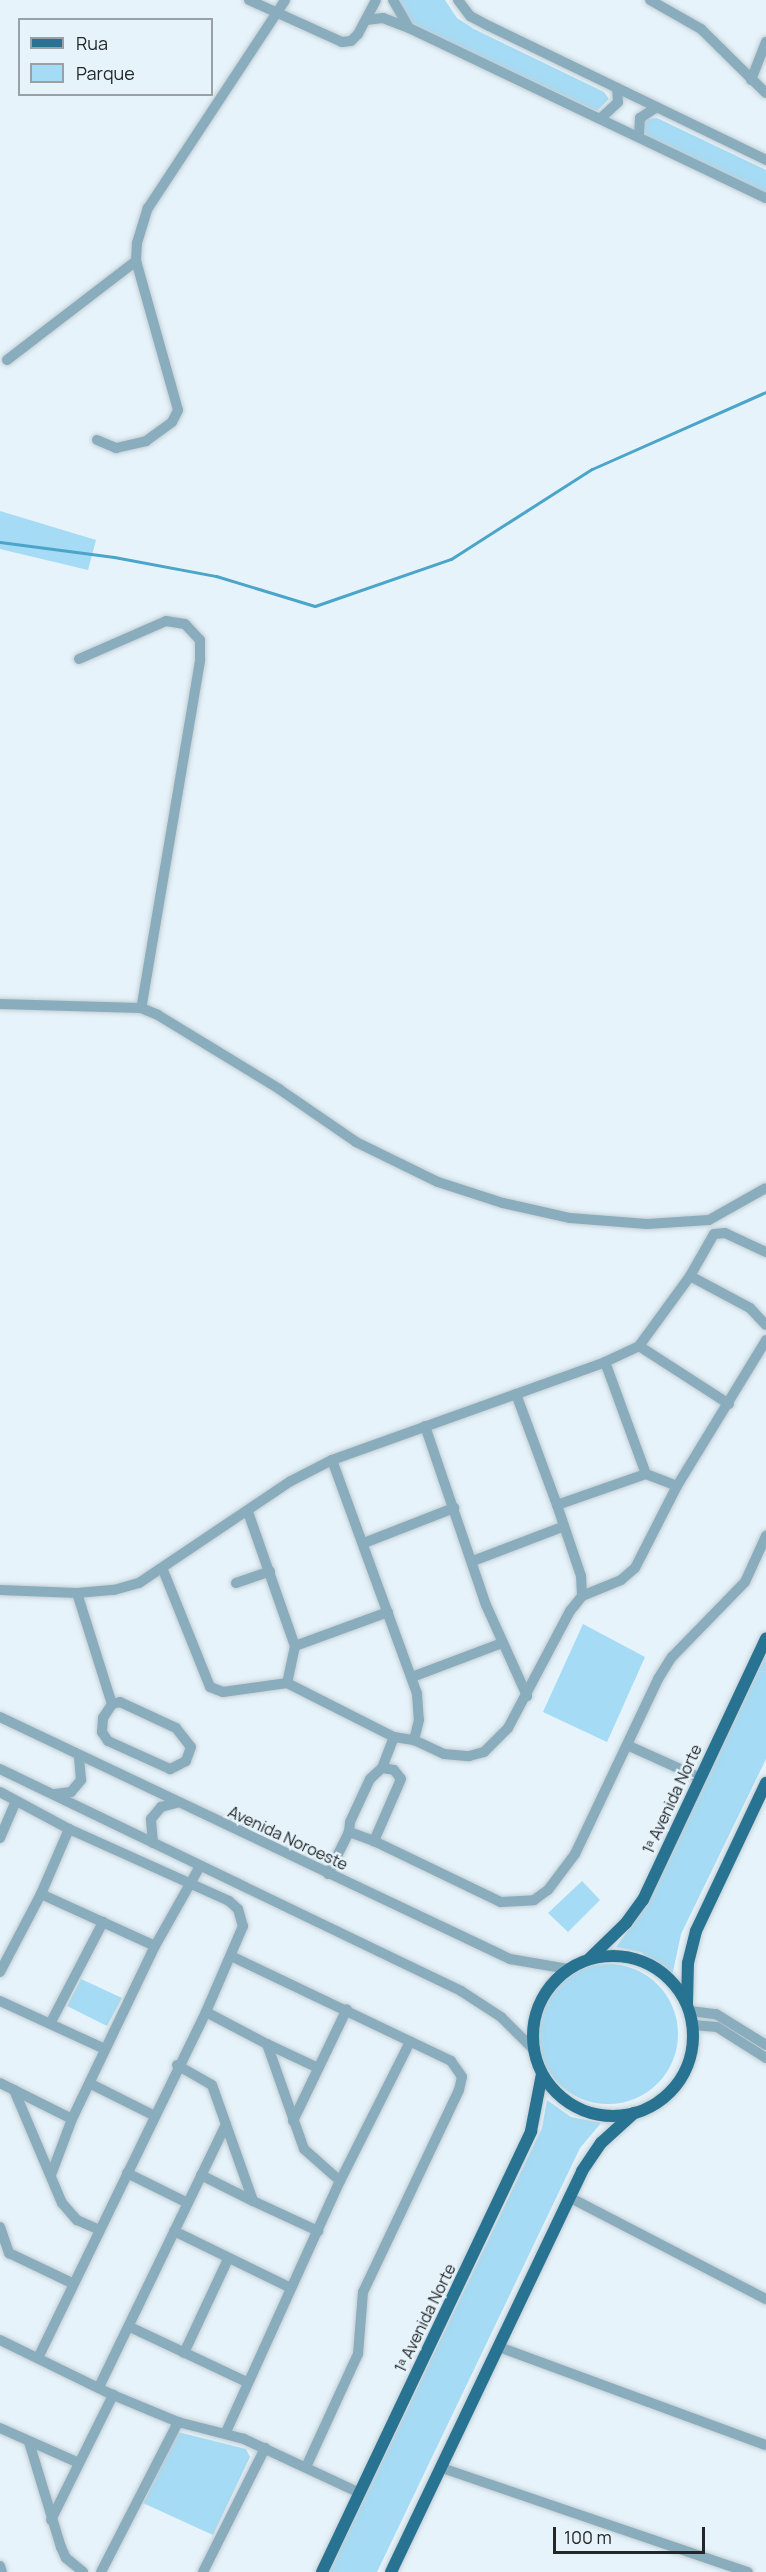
<!DOCTYPE html>
<meta charset="utf-8">
<style>
body{margin:0}
#map{position:relative;width:766px;height:2572px;overflow:hidden;background:#e6f3fa;font-family:Manrope,sans-serif}
div>[style]{position:absolute}
.green>*{inset:0;background:#a5dbf4}
.round{border-radius:50%}
.stream>*{height:3px;margin:-1.5px;padding:0 1.5px;transform-origin:1.5px;border-radius:1.5px;background:#4ba4c9}
.roads{filter:drop-shadow(0 0 2px #c3ced4) drop-shadow(0 0 2px #c3ced4)}
.minor>*{height:10px;margin:-5px;padding:0 5px;transform-origin:5px;border-radius:5px;background:#8aadbe}
.major>*{height:12px;margin:-6px;padding:0 6px;transform-origin:6px;border-radius:6px;background:#287391}
.major>.ring{margin:-6px;padding:0;box-sizing:content-box;background:none;border:12px solid #287391;border-radius:50%}
span{translate:-50% -50%;white-space:nowrap;text-align:center;line-height:1.15;-webkit-text-stroke:5px #e6f3fa;paint-order:stroke}
.street-label{font-size:16px;color:#222729}
.legend{position:absolute;left:18px;top:18px;width:195px;height:78px;box-sizing:border-box;background:#e6f3fa;border:2px solid #98a1a6;margin:0;padding:8px 10px;list-style:none;font-size:18px;color:#222729}
.legend li{display:flex;align-items:center;gap:12px;height:30px}
.legend b{width:30px;border:2px solid #98a1a6}
.scale{position:absolute;left:553px;top:2527px;width:152px;height:27px;box-sizing:border-box;border:3px solid #222729;border-top:0;padding-left:8px;font-size:18px;line-height:21px;white-space:nowrap;color:#222729;-webkit-text-stroke:4px #e6f3fa;paint-order:stroke}
</style>
<div id="map">
<div class="green">
<i style="clip-path:polygon(397px 0,445px 0,457px 18px,474px 29px,604px 92px,609px 99px,597px 111px,414px 26px)"></i>
<i style="clip-path:polygon(657px 118px,766px 170px,766px 195px,651px 142px,641px 127px,645px 119px)"></i>
<i style="clip-path:polygon(0 511px,96px 540px,88px 570px,0 549px)"></i>
<i style="clip-path:polygon(583px 1624px,645px 1657px,607px 1742px,543px 1712px)"></i>
<i style="clip-path:polygon(766px 1655px,766px 1759px,681px 1934px,672px 1976px,641px 1952px,616px 1947px,643px 1910px)"></i>
<i style="clip-path:polygon(582px 1881px,600px 1900px,568px 1932px,548px 1913px)"></i>
<i class="round" style="left:538px;top:1964px;width:140px;height:140px"></i>
<i style="clip-path:polygon(81px 1979px,122px 1998px,107px 2026px,67px 2006px)"></i>
<i style="clip-path:polygon(547px 2100px,571px 2117px,601px 2123px,580px 2148px,377px 2572px,329px 2572px,542px 2128px)"></i>
<i style="clip-path:polygon(178px 2432px,246px 2449px,250px 2457px,213px 2535px,143px 2503px)"></i>
</div>
<div class="stream">
<i style="left:0;top:542px;width:115px;rotate:7.5deg"></i>
<i style="left:114px;top:557px;width:104px;rotate:10.6deg"></i>
<i style="left:216px;top:576px;width:103px;rotate:16.9deg"></i>
<i style="left:315px;top:606px;width:144px;rotate:-19.1deg"></i>
<i style="left:451px;top:559px;width:167px;rotate:-32.6deg"></i>
<i style="left:592px;top:469px;width:190px;rotate:-23.9deg"></i>
</div>
<div class="roads">
<div class="minor">
<i style="left:249px;top:0;width:102px;rotate:24.3deg"></i>
<i style="left:342px;top:42px;width:9px;rotate:-6deg"></i>
<i style="left:351px;top:41px;width:10px;rotate:-45deg"></i>
<i style="left:358px;top:34px;width:38px;rotate:-62deg"></i>
<i style="left:393px;top:0;width:32px;rotate:60deg"></i>
<i style="left:409px;top:28px;width:395px;rotate:25.5deg"></i>
<i style="left:458px;top:0;width:20px;rotate:53deg"></i>
<i style="left:470px;top:16px;width:21px;rotate:28deg"></i>
<i style="left:489px;top:26px;width:308px;rotate:25.8deg"></i>
<i style="left:650px;top:0;width:59px;rotate:29.6deg"></i>
<i style="left:701px;top:29px;width:91px;rotate:44.6deg"></i>
<i style="left:366px;top:20px;width:17px;rotate:-7deg"></i>
<i style="left:383px;top:18px;width:28px;rotate:21deg"></i>
<i style="left:751px;top:80px;width:41px;rotate:-68.5deg"></i>
<i style="left:601px;top:118px;width:23px;rotate:-43deg"></i>
<i style="left:618px;top:102px;width:14px;rotate:-94deg"></i>
<i style="left:639px;top:136px;width:18px;rotate:-87deg"></i>
<i style="left:640px;top:118px;width:20px;rotate:-33deg"></i>
<i style="left:7px;top:360px;width:163px;rotate:-37.5deg"></i>
<i style="left:136px;top:261px;width:18px;rotate:-87deg"></i>
<i style="left:137px;top:243px;width:37px;rotate:-73deg"></i>
<i style="left:148px;top:208px;width:249px;rotate:-56.6deg"></i>
<i style="left:97px;top:440px;width:21px;rotate:23deg"></i>
<i style="left:116px;top:448px;width:31px;rotate:-13deg"></i>
<i style="left:146px;top:441px;width:32px;rotate:-36deg"></i>
<i style="left:172px;top:422px;width:13px;rotate:-63deg"></i>
<i style="left:178px;top:410px;width:155px;rotate:-105.7deg"></i>
<i style="left:79px;top:659px;width:95px;rotate:-23.6deg"></i>
<i style="left:166px;top:621px;width:19px;rotate:9deg"></i>
<i style="left:185px;top:624px;width:22px;rotate:47deg"></i>
<i style="left:200px;top:640px;width:21px;rotate:90deg"></i>
<i style="left:200px;top:661px;width:352px;rotate:99.6deg"></i>
<i style="left:0;top:1004px;width:141px;rotate:1.6deg"></i>
<i style="left:141px;top:1008px;width:18px;rotate:22deg"></i>
<i style="left:158px;top:1015px;width:142px;rotate:31.4deg"></i>
<i style="left:279px;top:1089px;width:93px;rotate:34.5deg"></i>
<i style="left:356px;top:1142px;width:91px;rotate:26deg"></i>
<i style="left:438px;top:1182px;width:68px;rotate:17.9deg"></i>
<i style="left:503px;top:1203px;width:69px;rotate:12.6deg"></i>
<i style="left:570px;top:1218px;width:77px;rotate:4.5deg"></i>
<i style="left:647px;top:1224px;width:62px;rotate:-3.7deg"></i>
<i style="left:709px;top:1220px;width:65px;rotate:-29.3deg"></i>
<i style="left:690px;top:1276px;width:68px;rotate:28.1deg"></i>
<i style="left:750px;top:1308px;width:23px;rotate:47deg"></i>
<i style="left:639px;top:1346px;width:107px;rotate:32.8deg"></i>
<i style="left:605px;top:1362px;width:119px;rotate:69.9deg"></i>
<i style="left:646px;top:1474px;width:33px;rotate:21deg"></i>
<i style="left:516px;top:1394px;width:118px;rotate:69.7deg"></i>
<i style="left:557px;top:1505px;width:75px;rotate:71.3deg"></i>
<i style="left:581px;top:1576px;width:20px;rotate:87deg"></i>
<i style="left:425px;top:1426px;width:189px;rotate:71.2deg"></i>
<i style="left:486px;top:1605px;width:100px;rotate:65.7deg"></i>
<i style="left:332px;top:1460px;width:249px;rotate:70deg"></i>
<i style="left:417px;top:1694px;width:26px;rotate:86deg"></i>
<i style="left:419px;top:1720px;width:21px;rotate:104deg"></i>
<i style="left:557px;top:1505px;width:94px;rotate:-19.2deg"></i>
<i style="left:248px;top:1512px;width:142px;rotate:70.7deg"></i>
<i style="left:295px;top:1646px;width:38px;rotate:102deg"></i>
<i style="left:364px;top:1543px;width:97px;rotate:-21.3deg"></i>
<i style="left:473px;top:1561px;width:95px;rotate:-20.9deg"></i>
<i style="left:163px;top:1570px;width:126px;rotate:68.1deg"></i>
<i style="left:210px;top:1687px;width:14px;rotate:21deg"></i>
<i style="left:223px;top:1692px;width:65px;rotate:-8deg"></i>
<i style="left:287px;top:1683px;width:120px;rotate:26.8deg"></i>
<i style="left:394px;top:1737px;width:20px;rotate:9deg"></i>
<i style="left:414px;top:1740px;width:33px;rotate:25deg"></i>
<i style="left:444px;top:1754px;width:25px;rotate:5deg"></i>
<i style="left:469px;top:1756px;width:16px;rotate:-15deg"></i>
<i style="left:484px;top:1752px;width:34px;rotate:-45deg"></i>
<i style="left:508px;top:1728px;width:132px;rotate:-62.1deg"></i>
<i style="left:570px;top:1611px;width:19px;rotate:-51deg"></i>
<i style="left:582px;top:1596px;width:42px;rotate:-22.3deg"></i>
<i style="left:621px;top:1580px;width:18px;rotate:-41deg"></i>
<i style="left:635px;top:1568px;width:92px;rotate:-62.9deg"></i>
<i style="left:677px;top:1486px;width:171px;rotate:-58.6deg"></i>
<i style="left:236px;top:1583px;width:36px;rotate:-19deg"></i>
<i style="left:0;top:1590px;width:77px;rotate:2.2deg"></i>
<i style="left:77px;top:1593px;width:37px;rotate:-5deg"></i>
<i style="left:114px;top:1590px;width:26px;rotate:-16deg"></i>
<i style="left:139px;top:1583px;width:183px;rotate:-33.9deg"></i>
<i style="left:291px;top:1481px;width:46px;rotate:-27.1deg"></i>
<i style="left:332px;top:1460px;width:290px;rotate:-19.7deg"></i>
<i style="left:605px;top:1362px;width:38px;rotate:-25deg"></i>
<i style="left:639px;top:1346px;width:87px;rotate:-53.9deg"></i>
<i style="left:690px;top:1276px;width:48px;rotate:-60.3deg"></i>
<i style="left:714px;top:1234px;width:11px;rotate:-5deg"></i>
<i style="left:725px;top:1233px;width:45px;rotate:24.9deg"></i>
<i style="left:77px;top:1593px;width:116px;rotate:72.5deg"></i>
<i style="left:295px;top:1646px;width:99px;rotate:-20.1deg"></i>
<i style="left:412px;top:1677px;width:96px;rotate:-20.7deg"></i>
<i style="left:120px;top:1702px;width:62px;rotate:24.9deg"></i>
<i style="left:176px;top:1728px;width:24px;rotate:52deg"></i>
<i style="left:191px;top:1747px;width:15px;rotate:110deg"></i>
<i style="left:186px;top:1761px;width:18px;rotate:153deg"></i>
<i style="left:170px;top:1769px;width:68px;rotate:-155.7deg"></i>
<i style="left:108px;top:1741px;width:11px;rotate:-124deg"></i>
<i style="left:102px;top:1732px;width:14px;rotate:-86deg"></i>
<i style="left:103px;top:1718px;width:17px;rotate:-57deg"></i>
<i style="left:112px;top:1704px;width:8px;rotate:-14deg"></i>
<i style="left:0;top:1717px;width:565px;rotate:25.38deg"></i>
<i style="left:510px;top:1959px;width:59px;rotate:9.8deg"></i>
<i style="left:627px;top:1745px;width:80px;rotate:24.3deg"></i>
<i style="left:382px;top:1768px;width:12px;rotate:9deg"></i>
<i style="left:394px;top:1770px;width:11px;rotate:52deg"></i>
<i style="left:401px;top:1779px;width:68px;rotate:113.5deg"></i>
<i style="left:374px;top:1841px;width:27px;rotate:-160deg"></i>
<i style="left:349px;top:1832px;width:10px;rotate:-84deg"></i>
<i style="left:350px;top:1822px;width:47px;rotate:-65.1deg"></i>
<i style="left:370px;top:1779px;width:16px;rotate:-43deg"></i>
<i style="left:382px;top:1768px;width:33px;rotate:-69deg"></i>
<i style="left:0;top:1769px;width:512px;rotate:25.71deg"></i>
<i style="left:461px;top:1991px;width:48px;rotate:33deg"></i>
<i style="left:501px;top:2017px;width:45px;rotate:45deg"></i>
<i style="left:0;top:1792px;width:78px;rotate:28.2deg"></i>
<i style="left:69px;top:1829px;width:175px;rotate:24.2deg"></i>
<i style="left:229px;top:1901px;width:12px;rotate:42deg"></i>
<i style="left:238px;top:1909px;width:18px;rotate:74deg"></i>
<i style="left:243px;top:1926px;width:94px;rotate:113.3deg"></i>
<i style="left:206px;top:2012px;width:382px;rotate:115.9deg"></i>
<i style="left:55px;top:1794px;width:16px;rotate:-7deg"></i>
<i style="left:71px;top:1792px;width:16px;rotate:-50deg"></i>
<i style="left:81px;top:1780px;width:23px;rotate:-95deg"></i>
<i style="left:0;top:1838px;width:40px;rotate:-66.6deg"></i>
<i style="left:374px;top:1841px;width:141px;rotate:25.7deg"></i>
<i style="left:501px;top:1902px;width:33px;rotate:-3deg"></i>
<i style="left:534px;top:1900px;width:17px;rotate:-36deg"></i>
<i style="left:548px;top:1890px;width:45px;rotate:-53.1deg"></i>
<i style="left:575px;top:1854px;width:194px;rotate:-64.6deg"></i>
<i style="left:658px;top:1679px;width:26px;rotate:-58deg"></i>
<i style="left:672px;top:1657px;width:105px;rotate:-45.8deg"></i>
<i style="left:745px;top:1582px;width:51px;rotate:-65.5deg"></i>
<i style="left:153px;top:1843px;width:24px;rotate:-95deg"></i>
<i style="left:151px;top:1819px;width:16px;rotate:-50deg"></i>
<i style="left:161px;top:1807px;width:16px;rotate:-15deg"></i>
<i style="left:328px;top:1874px;width:47px;rotate:-63.4deg"></i>
<i style="left:41px;top:1894px;width:125px;rotate:24.5deg"></i>
<i style="left:231px;top:1956px;width:244px;rotate:25.5deg"></i>
<i style="left:451px;top:2061px;width:19px;rotate:55deg"></i>
<i style="left:462px;top:2077px;width:13px;rotate:103deg"></i>
<i style="left:459px;top:2090px;width:224px;rotate:115.4deg"></i>
<i style="left:363px;top:2292px;width:62px;rotate:94.6deg"></i>
<i style="left:358px;top:2354px;width:124px;rotate:114.7deg"></i>
<i style="left:0;top:1972px;width:88px;rotate:-62.3deg"></i>
<i style="left:41px;top:1894px;width:71px;rotate:-66.7deg"></i>
<i style="left:0;top:2001px;width:115px;rotate:24.6deg"></i>
<i style="left:690px;top:2011px;width:26px;rotate:7deg"></i>
<i style="left:716px;top:2014px;width:59px;rotate:31.8deg"></i>
<i style="left:206px;top:2012px;width:69px;rotate:27.7deg"></i>
<i style="left:267px;top:2044px;width:111px;rotate:70.6deg"></i>
<i style="left:304px;top:2149px;width:48px;rotate:41.6deg"></i>
<i style="left:51px;top:2022px;width:113px;rotate:-62.5deg"></i>
<i style="left:693px;top:2025px;width:24px;rotate:5deg"></i>
<i style="left:717px;top:2027px;width:58px;rotate:32.3deg"></i>
<i style="left:267px;top:2044px;width:56px;rotate:25.2deg"></i>
<i style="left:177px;top:2065px;width:40px;rotate:29.7deg"></i>
<i style="left:212px;top:2085px;width:123px;rotate:70.5deg"></i>
<i style="left:253px;top:2201px;width:72px;rotate:24.8deg"></i>
<i style="left:0;top:2083px;width:80px;rotate:26.6deg"></i>
<i style="left:91px;top:2084px;width:69px;rotate:26.6deg"></i>
<i style="left:14px;top:2090px;width:123px;rotate:67deg"></i>
<i style="left:62px;top:2203px;width:23px;rotate:49deg"></i>
<i style="left:77px;top:2220px;width:24px;rotate:24deg"></i>
<i style="left:293px;top:2121px;width:124px;rotate:-64.3deg"></i>
<i style="left:127px;top:2173px;width:66px;rotate:26.2deg"></i>
<i style="left:51px;top:2175px;width:60px;rotate:-69.4deg"></i>
<i style="left:72px;top:2119px;width:192px;rotate:-64.4deg"></i>
<i style="left:155px;top:1946px;width:92px;rotate:-60.6deg"></i>
<i style="left:201px;top:2175px;width:58px;rotate:26.6deg"></i>
<i style="left:569px;top:2197px;width:222px;rotate:27.4deg"></i>
<i style="left:0;top:2227px;width:28px;rotate:71deg"></i>
<i style="left:9px;top:2253px;width:70px;rotate:25.5deg"></i>
<i style="left:174px;top:2231px;width:130px;rotate:26deg"></i>
<i style="left:130px;top:2327px;width:129px;rotate:25.2deg"></i>
<i style="left:0;top:2340px;width:126px;rotate:26deg"></i>
<i style="left:113px;top:2395px;width:70px;rotate:22.6deg"></i>
<i style="left:178px;top:2422px;width:68px;rotate:14.4deg"></i>
<i style="left:244px;top:2439px;width:128px;rotate:25deg"></i>
<i style="left:499px;top:2347px;width:284px;rotate:20.2deg"></i>
<i style="left:184px;top:2353px;width:104px;rotate:-64.9deg"></i>
<i style="left:99px;top:2387px;width:292px;rotate:-64.2deg"></i>
<i style="left:0;top:2428px;width:86px;rotate:23.9deg"></i>
<i style="left:226px;top:2432px;width:276px;rotate:-65.6deg"></i>
<i style="left:340px;top:2181px;width:156px;rotate:-63.3deg"></i>
<i style="left:29px;top:2442px;width:110px;rotate:73.1deg"></i>
<i style="left:61px;top:2547px;width:12px;rotate:66deg"></i>
<i style="left:66px;top:2558px;width:22px;rotate:39deg"></i>
<i style="left:442px;top:2468px;width:323px;rotate:18.8deg"></i>
<i style="left:51px;top:2520px;width:140px;rotate:-63.6deg"></i>
<i style="left:0;top:2566px;width:6px;rotate:72deg"></i>
<i style="left:101px;top:2572px;width:169px;rotate:-62.8deg"></i>
<i style="left:203px;top:2572px;width:139px;rotate:-63.4deg"></i>
</div>
<div class="major">
<i class="ring" style="left:533px;top:1956px;width:148px;height:148px"></i>
<i style="left:589px;top:1959px;width:52px;rotate:-44.2deg"></i>
<i style="left:626px;top:1923px;width:29px;rotate:-54deg"></i>
<i style="left:643px;top:1900px;width:289px;rotate:-64.8deg"></i>
<i style="left:687px;top:2003px;width:40px;rotate:-88.6deg"></i>
<i style="left:688px;top:1963px;width:33px;rotate:-76deg"></i>
<i style="left:696px;top:1931px;width:164px;rotate:-64.7deg"></i>
<i style="left:322px;top:2572px;width:488px;rotate:-64.6deg"></i>
<i style="left:531px;top:2131px;width:58px;rotate:-79.1deg"></i>
<i style="left:391px;top:2572px;width:444px;rotate:-64.5deg"></i>
<i style="left:582px;top:2171px;width:34px;rotate:-56deg"></i>
<i style="left:601px;top:2143px;width:45px;rotate:-42.3deg"></i>
</div>
</div>
<div class="street-label">
<span style="left:672px;top:1799px;rotate:-65deg">1ᵃ Avenida Norte</span>
<span style="left:288px;top:1838px;rotate:25deg">Avenida Noroeste</span>
<span style="left:425px;top:2318px;rotate:-64deg">1ᵃ Avenida Norte</span>
</div>
<ul class="legend">
<li><b style="height:8px;background:#287391"></b>Rua</li>
<li><b style="height:16px;background:#a5dbf4"></b>Parque</li>
</ul>
<div class="scale">100 m</div>
</div>
